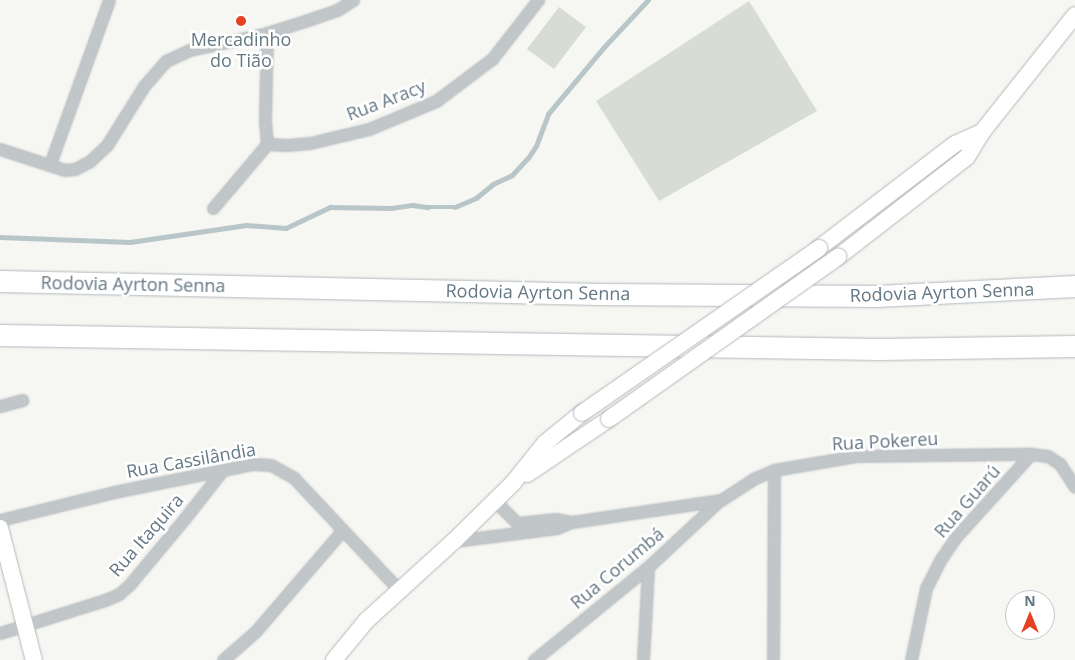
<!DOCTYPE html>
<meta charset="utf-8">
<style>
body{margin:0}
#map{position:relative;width:1075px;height:660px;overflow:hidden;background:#f6f6f2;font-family:"Open Sans",sans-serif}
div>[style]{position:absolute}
.green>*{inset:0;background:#d7ddd3}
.stream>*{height:4.5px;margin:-2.25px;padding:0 2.25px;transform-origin:2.25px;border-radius:2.25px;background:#b8c6c9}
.roads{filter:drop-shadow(0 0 1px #b3b9bd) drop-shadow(0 0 1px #b3b9bd)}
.minor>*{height:11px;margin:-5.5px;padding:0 5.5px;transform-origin:5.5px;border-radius:5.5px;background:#c1c6c8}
.secondary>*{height:16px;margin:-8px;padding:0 8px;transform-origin:8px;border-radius:8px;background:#fff}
.motorway>*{height:21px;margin:-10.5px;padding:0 10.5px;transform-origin:10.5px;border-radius:10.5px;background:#fff}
.bridges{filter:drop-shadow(0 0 1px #b3b9bd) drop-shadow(0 0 1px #b3b9bd)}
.secondary-bridge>*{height:16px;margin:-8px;padding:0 8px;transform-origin:8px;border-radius:8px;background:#fff}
.dots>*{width:14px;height:14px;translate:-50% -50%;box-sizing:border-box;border:2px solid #fff;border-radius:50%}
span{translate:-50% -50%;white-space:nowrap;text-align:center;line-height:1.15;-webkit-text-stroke:5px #fff;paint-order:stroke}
.poi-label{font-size:18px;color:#647884}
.street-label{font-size:18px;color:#647884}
.north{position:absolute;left:1005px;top:590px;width:50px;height:50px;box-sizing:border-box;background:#fff;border:1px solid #c1c9ce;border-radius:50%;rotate:0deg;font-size:14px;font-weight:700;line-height:20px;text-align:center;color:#647884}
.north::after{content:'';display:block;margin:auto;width:18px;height:22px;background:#e54123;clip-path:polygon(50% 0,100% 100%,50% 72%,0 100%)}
</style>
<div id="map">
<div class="green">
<i style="clip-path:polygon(749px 1px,817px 111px,659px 201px,596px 101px)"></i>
<i style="clip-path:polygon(559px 7px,586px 27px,554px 69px,527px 49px)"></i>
</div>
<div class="stream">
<i style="left:0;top:237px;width:130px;rotate:2.2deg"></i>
<i style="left:130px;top:242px;width:117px;rotate:-8.3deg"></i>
<i style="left:246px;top:225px;width:40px;rotate:4.3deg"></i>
<i style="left:286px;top:228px;width:49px;rotate:-25.5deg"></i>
<i style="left:330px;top:207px;width:61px;rotate:0.9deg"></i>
<i style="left:391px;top:208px;width:22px;rotate:-8deg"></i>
<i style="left:413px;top:205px;width:15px;rotate:8deg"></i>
<i style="left:428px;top:207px;width:27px"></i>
<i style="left:455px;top:207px;width:23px;rotate:-23deg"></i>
<i style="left:476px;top:198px;width:22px;rotate:-39deg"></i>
<i style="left:493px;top:184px;width:21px;rotate:-25deg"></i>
<i style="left:512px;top:175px;width:23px;rotate:-47deg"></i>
<i style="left:528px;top:158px;width:14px;rotate:-56deg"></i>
<i style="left:536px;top:146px;width:34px;rotate:-69deg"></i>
<i style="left:548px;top:114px;width:87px;rotate:-50.1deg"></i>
<i style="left:604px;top:47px;width:64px;rotate:-46.9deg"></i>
</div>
<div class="roads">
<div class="minor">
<i style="left:267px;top:144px;width:20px;rotate:3deg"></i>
<i style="left:287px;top:145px;width:23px;rotate:-5deg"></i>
<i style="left:310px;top:143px;width:61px;rotate:-13.3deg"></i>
<i style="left:369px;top:129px;width:73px;rotate:-22.7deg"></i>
<i style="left:436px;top:101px;width:70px;rotate:-36.9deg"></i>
<i style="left:492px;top:59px;width:75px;rotate:-52.1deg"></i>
<i style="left:0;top:149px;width:68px;rotate:17.9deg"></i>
<i style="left:65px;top:170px;width:10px;rotate:-6deg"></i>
<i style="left:75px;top:169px;width:17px;rotate:-28deg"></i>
<i style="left:90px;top:161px;width:23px;rotate:-43deg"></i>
<i style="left:107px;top:145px;width:70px;rotate:-57.9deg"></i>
<i style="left:144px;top:86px;width:33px;rotate:-49deg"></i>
<i style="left:166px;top:61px;width:26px;rotate:-25deg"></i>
<i style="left:190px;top:50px;width:79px;rotate:-12.4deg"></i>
<i style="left:267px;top:33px;width:43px;rotate:-17.6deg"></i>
<i style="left:308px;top:20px;width:31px;rotate:-19deg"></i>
<i style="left:337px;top:10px;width:19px;rotate:-32deg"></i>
<i style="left:50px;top:164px;width:174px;rotate:-70.2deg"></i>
<i style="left:213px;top:208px;width:84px;rotate:-49.8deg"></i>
<i style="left:267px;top:144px;width:25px;rotate:-95deg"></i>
<i style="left:265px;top:119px;width:86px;rotate:-88.7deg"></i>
<i style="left:0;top:406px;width:23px;rotate:-15deg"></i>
<i style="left:495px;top:501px;width:31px;rotate:45deg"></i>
<i style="left:517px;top:523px;width:39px;rotate:-6deg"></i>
<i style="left:556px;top:519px;width:16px;rotate:11deg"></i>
<i style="left:0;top:520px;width:117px;rotate:-13.8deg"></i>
<i style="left:114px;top:492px;width:142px;rotate:-11.4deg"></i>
<i style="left:253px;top:464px;width:18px;rotate:3deg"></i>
<i style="left:271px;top:465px;width:26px;rotate:29deg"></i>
<i style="left:294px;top:478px;width:154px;rotate:46.8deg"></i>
<i style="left:454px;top:541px;width:104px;rotate:-7.2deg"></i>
<i style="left:557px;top:528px;width:16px;rotate:-22deg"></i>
<i style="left:572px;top:522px;width:151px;rotate:-8.4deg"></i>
<i style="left:721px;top:500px;width:38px;rotate:-33deg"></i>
<i style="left:753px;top:479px;width:23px;rotate:-23deg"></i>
<i style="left:774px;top:470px;width:83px;rotate:-9.7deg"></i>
<i style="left:856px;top:456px;width:175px;rotate:-0.7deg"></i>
<i style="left:1031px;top:454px;width:17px;rotate:7deg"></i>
<i style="left:1048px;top:456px;width:14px;rotate:34deg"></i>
<i style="left:1060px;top:464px;width:27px;rotate:57deg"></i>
<i style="left:0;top:633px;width:110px;rotate:-17.4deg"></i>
<i style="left:105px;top:600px;width:15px;rotate:-23deg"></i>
<i style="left:119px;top:594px;width:15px;rotate:-42deg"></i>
<i style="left:130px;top:584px;width:86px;rotate:-50.2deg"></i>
<i style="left:185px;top:518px;width:60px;rotate:-51.8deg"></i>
<i style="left:223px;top:660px;width:43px;rotate:-41.2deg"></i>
<i style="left:255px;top:632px;width:133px;rotate:-49.3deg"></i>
<i style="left:534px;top:660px;width:147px;rotate:-39.2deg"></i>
<i style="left:648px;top:567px;width:98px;rotate:-42.9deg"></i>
<i style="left:643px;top:660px;width:93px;rotate:-86.9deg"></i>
<i style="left:773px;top:660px;width:190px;rotate:-89.7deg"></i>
<i style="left:911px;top:660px;width:74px;rotate:-78.2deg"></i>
<i style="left:926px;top:588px;width:33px;rotate:-63deg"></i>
<i style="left:941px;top:559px;width:25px;rotate:-56deg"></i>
<i style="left:955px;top:538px;width:113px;rotate:-47.9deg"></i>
</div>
<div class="secondary">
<i style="left:819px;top:248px;width:171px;rotate:-37.4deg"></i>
<i style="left:955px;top:144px;width:30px;rotate:-24deg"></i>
<i style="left:838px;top:257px;width:163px;rotate:-37.8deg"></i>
<i style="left:967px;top:157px;width:29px;rotate:-59deg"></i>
<i style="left:982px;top:132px;width:149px;rotate:-51.5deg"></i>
<i style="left:527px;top:474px;width:99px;rotate:-33.9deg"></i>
<i style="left:0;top:528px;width:136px;rotate:75.6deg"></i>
<i style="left:334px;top:660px;width:50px;rotate:-50.6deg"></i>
<i style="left:366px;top:621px;width:119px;rotate:-42.3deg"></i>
<i style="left:454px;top:541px;width:83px;rotate:-44.5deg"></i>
<i style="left:513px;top:483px;width:51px;rotate:-51.3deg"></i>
<i style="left:545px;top:443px;width:48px;rotate:-39deg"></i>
</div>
<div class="motorway">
<i style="left:0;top:281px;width:599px;rotate:1.24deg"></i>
<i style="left:599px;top:294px;width:278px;rotate:0.4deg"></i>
<i style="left:877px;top:296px;width:198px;rotate:-2.9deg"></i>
<i style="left:0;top:335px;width:879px;rotate:0.91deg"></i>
<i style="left:879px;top:349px;width:196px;rotate:-0.9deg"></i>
</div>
</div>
<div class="bridges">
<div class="secondary-bridge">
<i style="left:582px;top:413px;width:289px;rotate:-34.8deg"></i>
<i style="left:609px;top:419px;width:281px;rotate:-35.3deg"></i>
</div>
</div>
<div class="dots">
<i style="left:241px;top:21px;background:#e54123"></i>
</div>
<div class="poi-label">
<span style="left:241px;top:50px">Mercadinho<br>do Tião</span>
</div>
<div class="street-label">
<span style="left:386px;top:100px;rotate:-21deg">Rua Aracy</span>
<span style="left:133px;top:284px;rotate:1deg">Rodovia Ayrton Senna</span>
<span style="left:538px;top:292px;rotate:1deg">Rodovia Ayrton Senna</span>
<span style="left:942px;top:292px;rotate:-2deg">Rodovia Ayrton Senna</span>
<span style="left:885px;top:441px;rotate:-3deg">Rua Pokereu</span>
<span style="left:191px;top:460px;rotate:-10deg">Rua Cassilândia</span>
<span style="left:967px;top:501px;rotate:-49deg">Rua Guarú</span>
<span style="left:146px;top:535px;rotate:-49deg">Rua Itaquira</span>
<span style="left:617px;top:568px;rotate:-40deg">Rua Corumbá</span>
</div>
<div class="north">N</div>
</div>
